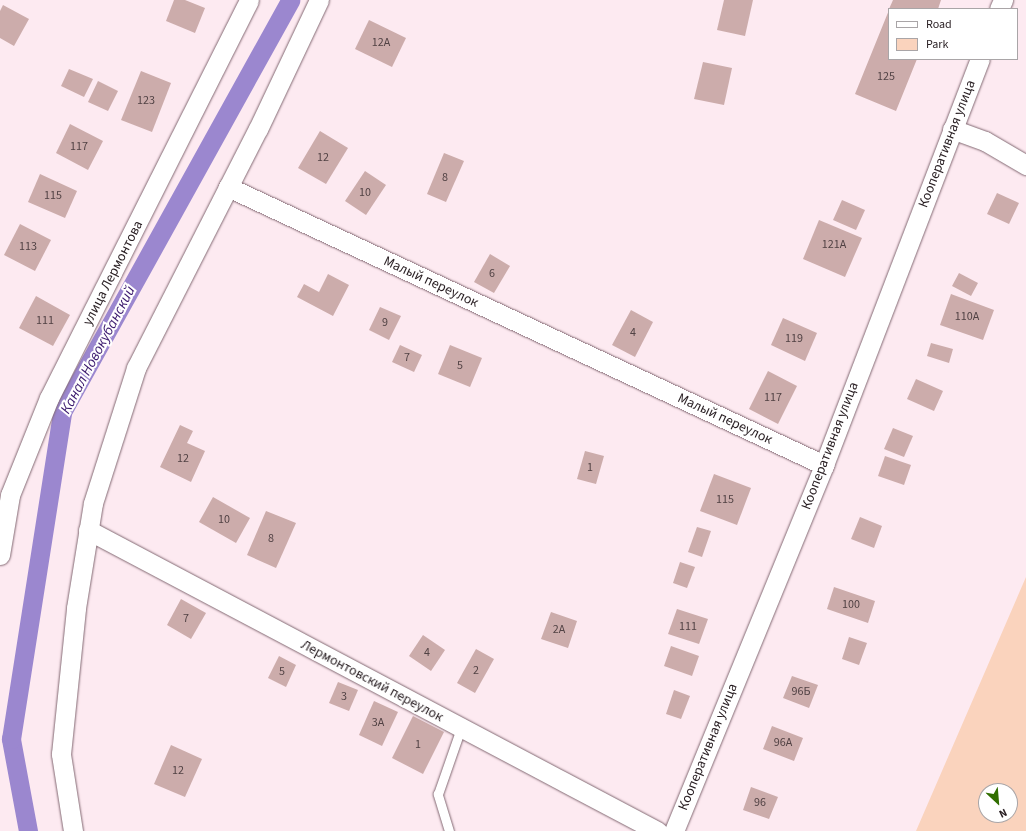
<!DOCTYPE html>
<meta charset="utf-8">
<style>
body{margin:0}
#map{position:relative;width:1026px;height:831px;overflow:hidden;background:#fdeaf1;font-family:"Source Sans 3",sans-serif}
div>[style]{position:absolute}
.green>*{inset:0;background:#fad3bd}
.canal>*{height:19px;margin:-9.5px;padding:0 9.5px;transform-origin:9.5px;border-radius:9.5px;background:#9b87cf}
.building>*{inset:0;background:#ccacab}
.roads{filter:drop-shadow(0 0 1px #836973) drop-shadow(0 0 1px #836973)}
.service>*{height:9px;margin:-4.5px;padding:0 4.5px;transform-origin:4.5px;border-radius:4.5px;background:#fff}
.minor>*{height:19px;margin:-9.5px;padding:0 9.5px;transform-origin:9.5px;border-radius:9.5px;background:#fff}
span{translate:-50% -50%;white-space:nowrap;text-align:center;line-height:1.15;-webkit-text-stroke:4px #fff;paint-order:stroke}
.number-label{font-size:12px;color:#514244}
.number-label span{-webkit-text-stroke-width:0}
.street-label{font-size:14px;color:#281e22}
.water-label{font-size:15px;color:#3a196d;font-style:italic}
.legend{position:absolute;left:888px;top:8px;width:130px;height:52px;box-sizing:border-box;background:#fff;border:1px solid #a9a5a7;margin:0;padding:5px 7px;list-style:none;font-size:12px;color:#281e22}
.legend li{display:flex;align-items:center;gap:8px;height:20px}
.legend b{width:20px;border:1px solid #a9a5a7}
.north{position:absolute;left:978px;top:783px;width:40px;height:40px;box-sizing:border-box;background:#fff;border:1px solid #a9a5a7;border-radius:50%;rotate:154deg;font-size:11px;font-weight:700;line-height:16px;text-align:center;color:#281e22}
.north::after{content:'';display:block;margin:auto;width:14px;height:18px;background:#316e00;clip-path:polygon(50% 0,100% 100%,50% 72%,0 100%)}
</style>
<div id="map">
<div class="green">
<i style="clip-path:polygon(evenodd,1026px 577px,1026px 831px,916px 831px,1026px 577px,986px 791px,1010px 791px,1010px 815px,986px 815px,986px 791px)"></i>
</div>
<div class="canal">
<i style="left:28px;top:831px;width:94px;rotate:-100.5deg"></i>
<i style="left:11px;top:739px;width:331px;rotate:-81.1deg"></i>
<i style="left:62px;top:412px;width:471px;rotate:-61deg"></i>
</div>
<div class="building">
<i style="clip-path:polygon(174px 0,185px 0,205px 8px,195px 33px,166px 21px)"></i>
<i style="clip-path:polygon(724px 0,753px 0,745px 36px,717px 30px)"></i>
<i style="clip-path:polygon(893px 0,941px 0,938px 9px,889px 9px)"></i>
<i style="clip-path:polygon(3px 5px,29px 19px,14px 46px,0 38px,0 11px)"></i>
<i style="clip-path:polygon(889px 10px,889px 59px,917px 59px,896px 111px,855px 94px)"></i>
<i style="clip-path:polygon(369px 20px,406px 38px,392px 67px,355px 49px)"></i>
<i style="clip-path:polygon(703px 62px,732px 68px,724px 105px,694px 99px)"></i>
<i style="clip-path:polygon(69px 69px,93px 79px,84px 97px,61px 86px)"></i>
<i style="clip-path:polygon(141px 71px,171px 83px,152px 132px,121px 120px)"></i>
<i style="clip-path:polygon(98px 81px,118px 91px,108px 111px,88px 102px)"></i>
<i style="clip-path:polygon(70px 124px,103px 141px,88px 170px,56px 153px)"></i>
<i style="clip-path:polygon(320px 131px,348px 148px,326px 184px,298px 168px)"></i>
<i style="clip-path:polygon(444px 153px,464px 161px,446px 202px,427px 194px)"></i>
<i style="clip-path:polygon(365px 171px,386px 185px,366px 215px,345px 201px)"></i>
<i style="clip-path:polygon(40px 174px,77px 191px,65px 218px,28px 202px)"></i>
<i style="clip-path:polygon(997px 193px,1019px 203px,1009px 224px,987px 214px)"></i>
<i style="clip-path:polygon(842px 200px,865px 210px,856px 230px,833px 220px)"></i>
<i style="clip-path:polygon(819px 220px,862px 238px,845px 277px,803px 259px)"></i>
<i style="clip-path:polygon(20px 224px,51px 240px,35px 271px,4px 255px)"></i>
<i style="clip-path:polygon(490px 254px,510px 266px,494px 293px,474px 282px)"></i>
<i style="clip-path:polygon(959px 273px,978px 283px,971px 296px,952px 286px)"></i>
<i style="clip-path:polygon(328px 274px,349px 285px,333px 316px,297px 297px,304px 284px,319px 292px)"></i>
<i style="clip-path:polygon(951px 294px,994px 310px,983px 340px,940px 325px)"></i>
<i style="clip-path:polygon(36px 296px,70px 315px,53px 346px,19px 328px)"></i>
<i style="clip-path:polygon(380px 307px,401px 316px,389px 340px,369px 330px)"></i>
<i style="clip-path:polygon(631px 310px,653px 322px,635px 357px,612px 345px)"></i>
<i style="clip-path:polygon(783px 318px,817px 333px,805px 361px,771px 345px)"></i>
<i style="clip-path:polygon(931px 343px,953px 349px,949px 363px,927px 356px)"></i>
<i style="clip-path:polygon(400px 345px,422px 355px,414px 372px,392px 362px)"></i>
<i style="clip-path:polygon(450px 345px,482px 358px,470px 387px,438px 374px)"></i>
<i style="clip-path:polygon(768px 371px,797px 386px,778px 424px,749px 409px)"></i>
<i style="clip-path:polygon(916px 379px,943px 391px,934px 411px,907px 399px)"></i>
<i style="clip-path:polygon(180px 425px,193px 431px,187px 443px,205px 451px,191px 482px,160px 467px)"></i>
<i style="clip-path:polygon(893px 428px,913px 436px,904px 457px,884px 449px)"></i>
<i style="clip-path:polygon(585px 451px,604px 456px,596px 484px,577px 479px)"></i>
<i style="clip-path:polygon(885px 456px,911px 465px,904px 485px,878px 476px)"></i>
<i style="clip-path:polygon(714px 474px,751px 488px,737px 525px,700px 511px)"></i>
<i style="clip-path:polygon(213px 497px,250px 518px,236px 543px,199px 522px)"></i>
<i style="clip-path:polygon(266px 511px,296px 523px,276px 568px,247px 555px)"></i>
<i style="clip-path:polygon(860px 517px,882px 526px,874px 548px,851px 539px)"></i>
<i style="clip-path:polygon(697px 527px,711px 531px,702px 557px,688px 552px)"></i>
<i style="clip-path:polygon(680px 562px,695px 567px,687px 588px,673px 583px)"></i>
<i style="clip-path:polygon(834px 587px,875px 601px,868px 623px,827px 609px)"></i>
<i style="clip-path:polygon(181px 599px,206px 613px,191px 639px,167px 625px)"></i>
<i style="clip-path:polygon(677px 609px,708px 619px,699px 644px,668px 634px)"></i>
<i style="clip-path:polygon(551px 612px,577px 621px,568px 648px,541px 639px)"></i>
<i style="clip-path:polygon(423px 635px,445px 650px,431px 671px,409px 656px)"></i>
<i style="clip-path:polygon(849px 637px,867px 643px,859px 665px,842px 659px)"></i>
<i style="clip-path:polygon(671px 646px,699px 656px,692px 676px,664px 666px)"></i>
<i style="clip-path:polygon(476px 649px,494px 659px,475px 693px,457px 683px)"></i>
<i style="clip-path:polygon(279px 656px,296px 665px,286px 687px,268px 678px)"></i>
<i style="clip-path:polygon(792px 676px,818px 685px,809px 708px,783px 698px)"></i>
<i style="clip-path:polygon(338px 682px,358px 690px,349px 711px,329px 703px)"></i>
<i style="clip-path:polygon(674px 690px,690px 696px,681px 719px,666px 714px)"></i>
<i style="clip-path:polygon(374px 701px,398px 712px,382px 746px,359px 735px)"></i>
<i style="clip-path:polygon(413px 716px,444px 732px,423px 774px,392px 758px)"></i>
<i style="clip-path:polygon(772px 726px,803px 738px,794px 761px,763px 749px)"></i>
<i style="clip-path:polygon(171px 745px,202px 759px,185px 797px,154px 784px)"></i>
<i style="clip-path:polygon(751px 787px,778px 797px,769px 819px,743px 810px)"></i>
</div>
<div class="roads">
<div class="service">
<i style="left:449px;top:831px;width:39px;rotate:-107deg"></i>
<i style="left:438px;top:794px;width:70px;rotate:-70.8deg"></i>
</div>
<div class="minor">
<i style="left:999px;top:9px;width:10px;rotate:-66deg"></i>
<i style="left:952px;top:129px;width:35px;rotate:20deg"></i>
<i style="left:985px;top:141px;width:48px;rotate:30.3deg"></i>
<i style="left:228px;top:187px;width:658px;rotate:25.01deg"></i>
<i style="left:88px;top:530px;width:644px;rotate:27.88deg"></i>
<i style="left:0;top:555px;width:61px;rotate:-80.5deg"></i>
<i style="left:10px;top:495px;width:105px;rotate:-68.1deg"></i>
<i style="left:49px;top:398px;width:445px;rotate:-63.3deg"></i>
<i style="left:73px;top:831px;width:78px;rotate:-98.9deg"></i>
<i style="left:61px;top:754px;width:147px;rotate:-84.1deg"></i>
<i style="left:76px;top:608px;width:106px;rotate:-80.8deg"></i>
<i style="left:93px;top:503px;width:142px;rotate:-72.3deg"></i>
<i style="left:136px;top:368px;width:268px;rotate:-63deg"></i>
<i style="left:258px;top:129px;width:143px;rotate:-64.7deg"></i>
<i style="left:674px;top:831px;width:396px;rotate:-67.7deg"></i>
<i style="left:824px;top:465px;width:435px;rotate:-69deg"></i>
</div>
</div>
<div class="number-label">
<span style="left:381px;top:43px">12А</span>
<span style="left:886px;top:77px">125</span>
<span style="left:146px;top:101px">123</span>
<span style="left:79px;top:147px">117</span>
<span style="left:323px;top:158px">12</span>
<span style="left:445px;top:178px">8</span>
<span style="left:365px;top:193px">10</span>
<span style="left:53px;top:196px">115</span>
<span style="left:834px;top:245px">121А</span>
<span style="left:28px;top:247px">113</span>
<span style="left:492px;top:274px">6</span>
<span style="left:967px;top:317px">110А</span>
<span style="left:45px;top:321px">111</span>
<span style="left:385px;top:323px">9</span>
<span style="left:633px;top:333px">4</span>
<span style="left:794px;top:339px">119</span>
<span style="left:407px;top:358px">7</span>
<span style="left:460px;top:366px">5</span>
<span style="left:773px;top:398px">117</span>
<span style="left:183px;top:459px">12</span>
<span style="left:590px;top:468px">1</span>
<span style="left:725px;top:500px">115</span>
<span style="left:224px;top:520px">10</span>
<span style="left:271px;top:539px">8</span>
<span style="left:851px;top:605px">100</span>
<span style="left:186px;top:619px">7</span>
<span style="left:688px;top:627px">111</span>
<span style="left:559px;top:630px">2А</span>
<span style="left:427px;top:653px">4</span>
<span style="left:476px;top:671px">2</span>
<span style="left:282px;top:672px">5</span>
<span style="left:801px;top:692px">96Б</span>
<span style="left:344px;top:697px">3</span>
<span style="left:378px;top:723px">3А</span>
<span style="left:783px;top:743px">96А</span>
<span style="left:418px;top:745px">1</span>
<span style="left:178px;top:771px">12</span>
<span style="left:760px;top:803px">96</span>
</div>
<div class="street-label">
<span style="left:947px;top:144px;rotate:-69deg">Кооперативная улица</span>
<span style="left:113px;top:273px;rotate:-63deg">улица Лермонтова</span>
<span style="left:431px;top:282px;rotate:25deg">Малый переулок</span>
<span style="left:725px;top:419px;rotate:25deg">Малый переулок</span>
<span style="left:830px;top:446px;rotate:-69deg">Кооперативная улица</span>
<span style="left:372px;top:681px;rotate:28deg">Лермонтовский переулок</span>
<span style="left:708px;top:747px;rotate:-68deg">Кооперативная улица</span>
</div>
<div class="water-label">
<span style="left:98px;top:350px;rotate:-62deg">Канал Новокубанский</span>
</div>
<ul class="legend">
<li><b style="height:5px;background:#fff"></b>Road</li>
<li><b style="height:11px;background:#fad3bd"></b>Park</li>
</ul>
<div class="north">N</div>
</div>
